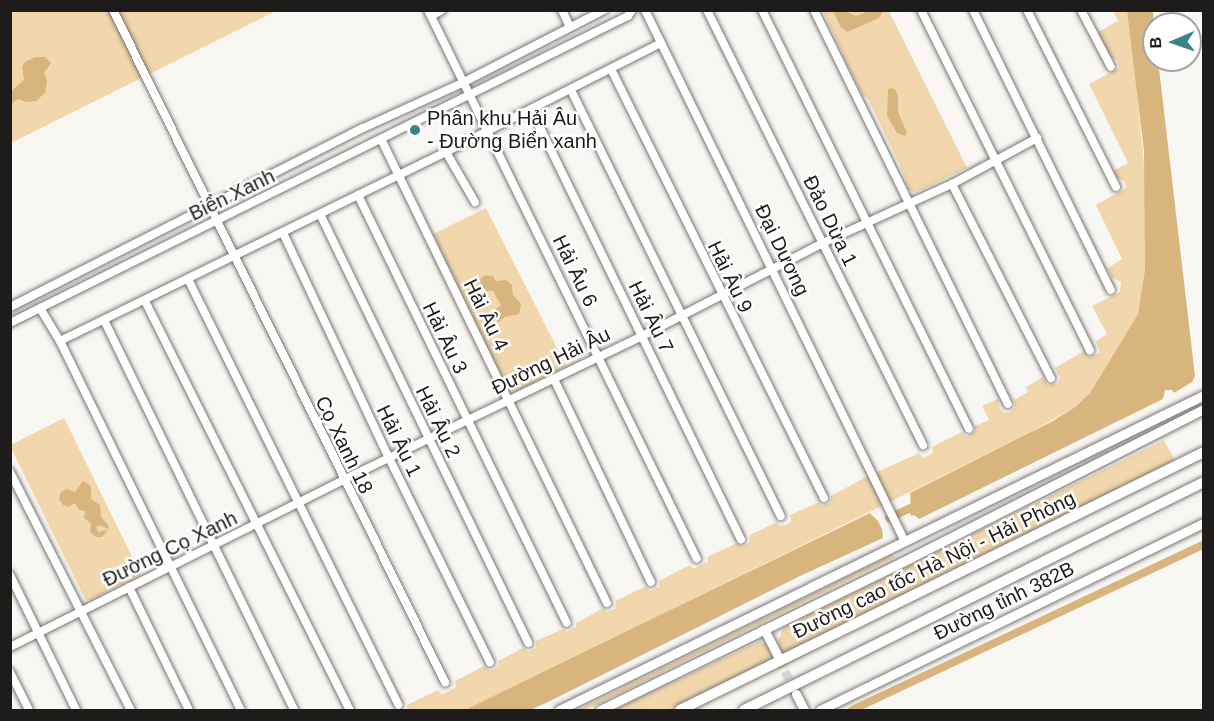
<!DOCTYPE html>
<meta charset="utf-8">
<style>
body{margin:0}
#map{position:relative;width:1214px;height:721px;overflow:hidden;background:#f9f7f3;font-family:Helvetica,sans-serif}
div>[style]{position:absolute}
.green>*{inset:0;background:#f2d7ad}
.water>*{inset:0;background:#d9b57e}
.pier>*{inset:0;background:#f9f7f3}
.canal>*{height:8px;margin:-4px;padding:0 4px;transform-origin:4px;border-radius:4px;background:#d9b57e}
.major-tunnel>*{height:9px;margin-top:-4.5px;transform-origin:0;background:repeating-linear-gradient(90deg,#d8d6d3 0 9px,transparent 0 13.5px)}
.roads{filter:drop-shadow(0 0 2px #787673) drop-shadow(0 0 2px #787673)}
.minor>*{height:8px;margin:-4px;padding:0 4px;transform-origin:4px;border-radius:4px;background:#fff}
.major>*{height:9px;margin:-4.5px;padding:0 4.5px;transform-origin:4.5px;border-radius:4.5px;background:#fff}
.highway>*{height:10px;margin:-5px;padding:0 5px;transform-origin:5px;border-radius:5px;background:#fff}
.dots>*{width:16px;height:16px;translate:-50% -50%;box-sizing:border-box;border:3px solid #fff;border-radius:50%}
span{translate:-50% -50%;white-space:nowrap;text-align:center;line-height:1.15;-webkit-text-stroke:5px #fff;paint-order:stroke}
.poi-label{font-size:20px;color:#1d1c1b}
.left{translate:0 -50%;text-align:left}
.street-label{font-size:20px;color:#1d1c1b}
.frame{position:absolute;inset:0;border:12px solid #1d1c1b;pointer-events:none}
.north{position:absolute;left:1142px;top:12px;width:60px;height:60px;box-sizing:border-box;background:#fff;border:2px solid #a5a4a4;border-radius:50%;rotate:268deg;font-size:16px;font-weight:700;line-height:24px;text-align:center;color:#1d1c1b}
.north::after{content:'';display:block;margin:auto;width:21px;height:27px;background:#3b8387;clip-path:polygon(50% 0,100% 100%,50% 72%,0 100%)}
</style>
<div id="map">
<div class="green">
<i style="clip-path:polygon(13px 11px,276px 11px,11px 143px,10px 12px)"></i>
<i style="clip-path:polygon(823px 11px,889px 11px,967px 168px,921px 190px,914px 192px,909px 190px,900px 165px,868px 99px,863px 95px,848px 66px)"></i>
<i style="clip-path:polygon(1113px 11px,1127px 11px,1134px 60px,1146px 187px,1145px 269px,1138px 314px,1090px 393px,1075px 407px,1029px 433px,507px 691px,465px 710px,408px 710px,407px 705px,438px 690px,441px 694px,446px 693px,456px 687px,455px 681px,484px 666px,490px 671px,499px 666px,498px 661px,523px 648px,528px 652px,536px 648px,536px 641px,563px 629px,567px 632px,576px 627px,576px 623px,604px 608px,607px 612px,615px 609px,616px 601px,646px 586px,650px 591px,659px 587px,659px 581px,690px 565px,693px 569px,708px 562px,707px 557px,737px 543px,741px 546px,749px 543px,750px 535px,777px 522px,780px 526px,786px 525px,791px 521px,790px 515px,819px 502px,822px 506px,830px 503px,831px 496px,862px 479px,919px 453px,923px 458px,933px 453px,932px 447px,962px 432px,966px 437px,975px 432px,975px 426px,989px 420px,982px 406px,998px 399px,1000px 409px,1004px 413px,1010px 412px,1015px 407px,1014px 400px,1028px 392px,1026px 387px,1043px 377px,1048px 385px,1058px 383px,1060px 377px,1055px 368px,1084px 351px,1088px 357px,1100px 353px,1096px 341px,1107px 334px,1092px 306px,1120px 292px,1121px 282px,1112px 277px,1108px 268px,1122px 259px,1096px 205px,1126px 188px,1125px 182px,1116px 177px,1113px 171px,1128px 163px,1089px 84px,1119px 68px,1118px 61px,1110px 56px,1098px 32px,1118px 21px)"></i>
<i style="clip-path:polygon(486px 208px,566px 366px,515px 392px,506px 387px,433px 234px)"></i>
<i style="clip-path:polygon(64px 418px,141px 575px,90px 600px,85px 599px,11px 448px,11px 445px)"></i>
<i style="clip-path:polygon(1164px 440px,1175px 461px,782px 658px,778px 641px,784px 627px)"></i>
<i style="clip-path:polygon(891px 555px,895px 557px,586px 710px,577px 710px)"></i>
<i style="clip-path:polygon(760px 641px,769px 646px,777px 660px,672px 710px,614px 710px)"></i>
</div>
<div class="water">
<i style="clip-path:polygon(833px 11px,844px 11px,856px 16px,869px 11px,883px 11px,879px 18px,847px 32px,840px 26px)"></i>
<i style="clip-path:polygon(1127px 11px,1153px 11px,1154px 60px,1158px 60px,1195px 376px,1192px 382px,1174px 393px,1172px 390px,1165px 390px,1163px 399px,919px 519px,914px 515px,882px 529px,883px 538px,800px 576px,548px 702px,530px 710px,465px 710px,870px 513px,879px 522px,911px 509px,910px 493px,1051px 422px,1075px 407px,1090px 393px,1138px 314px,1145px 269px,1144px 151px)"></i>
<i style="clip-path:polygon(35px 57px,45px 57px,51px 63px,44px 73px,47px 81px,45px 93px,36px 101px,26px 102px,18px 99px,11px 104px,11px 91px,24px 80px,22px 67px,25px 62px)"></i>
<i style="clip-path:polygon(890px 88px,895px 89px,898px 96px,898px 112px,907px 133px,905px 136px,897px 133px,887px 116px,888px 90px)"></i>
<i style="clip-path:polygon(485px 275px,493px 276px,496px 281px,506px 280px,512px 285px,513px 295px,521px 304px,519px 314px,505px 317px,497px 323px,491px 321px,490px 314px,501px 305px,493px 291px,486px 291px,481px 286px,480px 279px)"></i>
<i style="clip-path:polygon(83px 481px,91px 486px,91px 499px,100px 505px,101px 517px,108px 525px,109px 529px,99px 525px,96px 527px,98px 532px,108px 530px,102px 537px,96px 537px,90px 532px,91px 523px,84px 518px,85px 511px,79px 510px,75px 503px,68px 507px,63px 505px,59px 499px,61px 492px,67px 489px,75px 492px)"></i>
</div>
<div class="pier">
<i style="clip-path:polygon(907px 507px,912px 517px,918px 520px,914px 518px,886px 531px,886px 536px,883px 538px,883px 531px,873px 511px,879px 518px)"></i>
</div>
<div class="canal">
<i style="left:889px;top:518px;width:33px;rotate:-25deg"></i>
<i style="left:852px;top:710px;width:389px;rotate:-25.2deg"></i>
</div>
<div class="major-tunnel">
<i style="left:779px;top:659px;width:37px;rotate:64deg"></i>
</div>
<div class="roads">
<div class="minor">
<i style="left:113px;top:10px;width:750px;rotate:63.71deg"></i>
<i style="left:428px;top:10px;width:611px;rotate:63.9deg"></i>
<i style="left:562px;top:10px;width:19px;rotate:65deg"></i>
<i style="left:645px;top:10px;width:592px;rotate:63.95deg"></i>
<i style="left:707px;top:10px;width:486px;rotate:63.6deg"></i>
<i style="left:762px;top:10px;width:467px;rotate:63.7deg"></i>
<i style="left:814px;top:10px;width:439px;rotate:63.8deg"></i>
<i style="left:921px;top:10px;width:380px;rotate:63.6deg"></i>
<i style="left:973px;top:10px;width:312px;rotate:63.8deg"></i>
<i style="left:1027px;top:10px;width:198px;rotate:63.3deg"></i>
<i style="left:1081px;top:10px;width:64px;rotate:62.2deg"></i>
<i style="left:431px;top:16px;width:13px;rotate:-29deg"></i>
<i style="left:611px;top:69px;width:479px;rotate:63.6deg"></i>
<i style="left:571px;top:90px;width:475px;rotate:63.8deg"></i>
<i style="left:531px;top:109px;width:479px;rotate:64deg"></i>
<i style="left:381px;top:139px;width:516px;rotate:64.03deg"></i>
<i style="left:446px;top:152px;width:58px;rotate:59.9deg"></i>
<i style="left:952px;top:184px;width:218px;rotate:63deg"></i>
<i style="left:358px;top:195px;width:476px;rotate:64deg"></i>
<i style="left:320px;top:214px;width:477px;rotate:64.1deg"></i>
<i style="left:283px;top:233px;width:249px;rotate:64.8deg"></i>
<i style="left:389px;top:458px;width:228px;rotate:63.7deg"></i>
<i style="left:188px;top:279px;width:475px;rotate:63.7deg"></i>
<i style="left:145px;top:301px;width:457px;rotate:63.4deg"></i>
<i style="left:10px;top:307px;width:394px;rotate:-26.9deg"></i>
<i style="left:361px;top:129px;width:111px;rotate:-24.5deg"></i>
<i style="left:462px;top:83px;width:160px;rotate:-27.2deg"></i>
<i style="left:40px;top:308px;width:39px;rotate:59deg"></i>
<i style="left:60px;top:341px;width:411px;rotate:63.9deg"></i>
<i style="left:104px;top:320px;width:434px;rotate:64deg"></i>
<i style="left:10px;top:323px;width:690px;rotate:-26.42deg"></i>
<i style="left:628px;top:16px;width:7px;rotate:-56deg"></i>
<i style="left:60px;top:341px;width:430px;rotate:-26.1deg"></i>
<i style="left:446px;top:152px;width:241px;rotate:-26.9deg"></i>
<i style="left:554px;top:379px;width:225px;rotate:64.5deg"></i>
<i style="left:10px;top:472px;width:267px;rotate:63.1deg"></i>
<i style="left:10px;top:575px;width:150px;rotate:63.9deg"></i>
<i style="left:129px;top:587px;width:137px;rotate:64deg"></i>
<i style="left:10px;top:647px;width:373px;rotate:-26.6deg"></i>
<i style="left:343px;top:480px;width:332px;rotate:-25.7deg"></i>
<i style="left:642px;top:336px;width:203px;rotate:-27.2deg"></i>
<i style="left:823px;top:243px;width:142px;rotate:-24.6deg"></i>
<i style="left:952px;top:184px;width:97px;rotate:-28.4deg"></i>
<i style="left:10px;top:672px;width:42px;rotate:63.4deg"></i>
</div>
<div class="major">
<i style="left:764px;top:629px;width:34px;rotate:63deg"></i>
<i style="left:796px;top:694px;width:18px;rotate:63deg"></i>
<i style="left:559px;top:710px;width:718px;rotate:-26.03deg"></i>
<i style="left:600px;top:710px;width:347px;rotate:-26.1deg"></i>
<i style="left:912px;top:557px;width:327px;rotate:-26.9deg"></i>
<i style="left:820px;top:710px;width:427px;rotate:-26deg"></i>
</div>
<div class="highway">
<i style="left:680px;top:710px;width:584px;rotate:-26.21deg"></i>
<i style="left:744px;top:710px;width:513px;rotate:-26.37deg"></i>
</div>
</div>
<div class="dots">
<i style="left:415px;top:130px;background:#3b8387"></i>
</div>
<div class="poi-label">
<span class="left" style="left:427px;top:130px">Phân khu Hải Âu<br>- Đường Biển xanh</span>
</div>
<div class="street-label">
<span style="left:232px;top:195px;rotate:-26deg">Biển Xanh</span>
<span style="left:830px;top:221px;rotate:64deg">Đảo Dừa 1</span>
<span style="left:782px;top:250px;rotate:64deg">Đại Dương</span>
<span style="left:575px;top:271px;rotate:64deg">Hải Âu 6</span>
<span style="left:730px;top:277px;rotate:64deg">Hải Âu 9</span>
<span style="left:486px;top:315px;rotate:64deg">Hải Âu 4</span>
<span style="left:651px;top:317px;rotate:64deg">Hải Âu 7</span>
<span style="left:445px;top:338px;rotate:64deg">Hải Âu 3</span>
<span style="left:551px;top:361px;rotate:-26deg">Đường Hải Âu</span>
<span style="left:438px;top:422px;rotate:64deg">Hải Âu 2</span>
<span style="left:399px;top:441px;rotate:64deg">Hải Âu 1</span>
<span style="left:344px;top:445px;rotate:64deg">Cọ Xanh 18</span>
<span style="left:170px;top:549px;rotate:-26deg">Đường Cọ Xanh</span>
<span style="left:934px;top:565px;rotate:-26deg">Đường cao tốc Hà Nội - Hải Phòng</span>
<span style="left:1004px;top:601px;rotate:-26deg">Đường tỉnh 382B</span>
</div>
<div class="frame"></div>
<div class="north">B</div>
</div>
